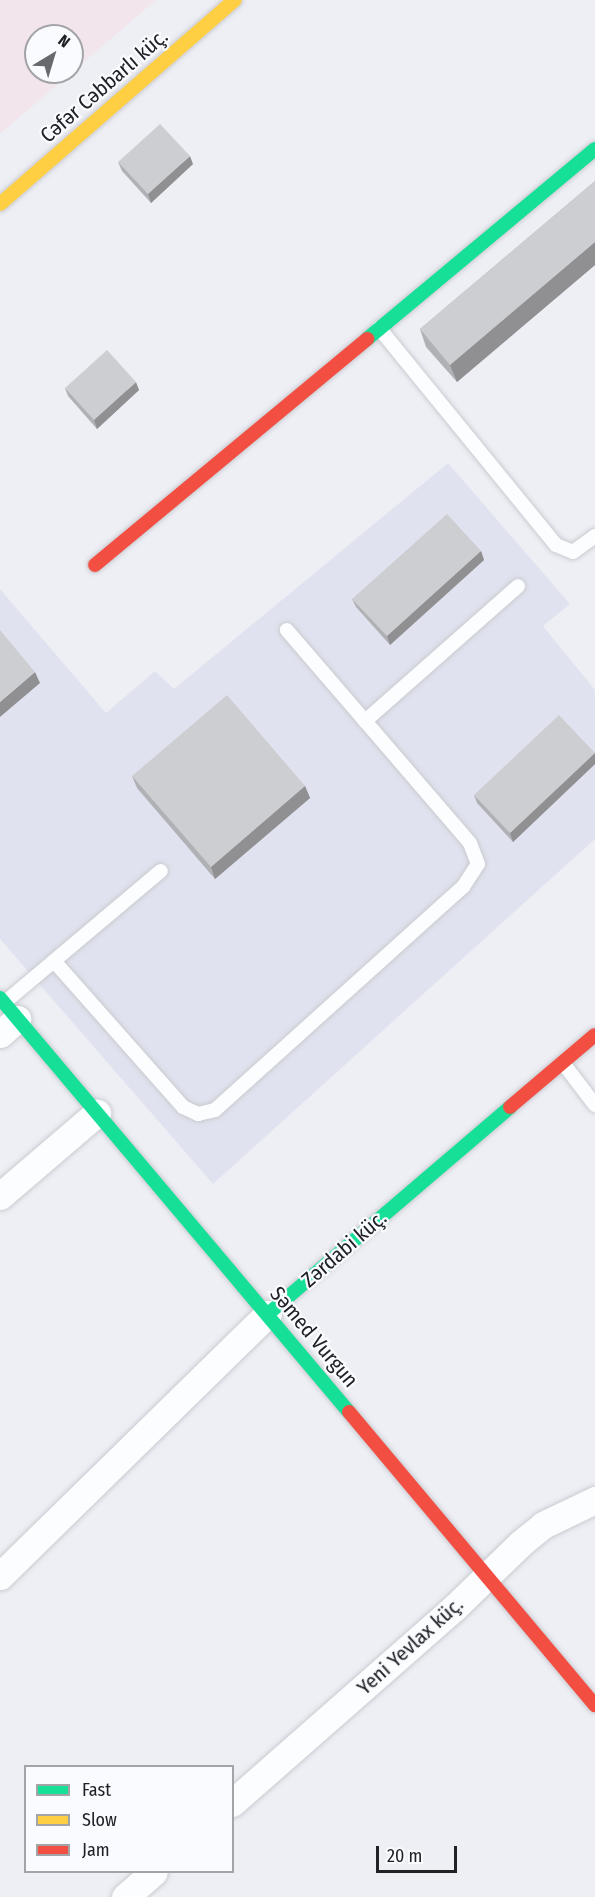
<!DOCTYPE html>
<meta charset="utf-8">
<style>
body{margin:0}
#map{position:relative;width:595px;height:1897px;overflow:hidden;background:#eeeff5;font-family:"Fira Sans Condensed",sans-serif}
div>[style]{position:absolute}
.built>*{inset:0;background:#e0e3ef}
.education>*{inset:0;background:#f2e5eb}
.roads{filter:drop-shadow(0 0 2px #cacbd0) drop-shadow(0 0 2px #cacbd0)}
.lane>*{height:14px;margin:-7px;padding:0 7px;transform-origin:7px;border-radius:7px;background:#fcfdfe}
.street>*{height:27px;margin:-13.5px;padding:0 13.5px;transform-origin:13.5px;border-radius:13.5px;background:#fcfdfe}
.fast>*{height:14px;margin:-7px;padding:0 7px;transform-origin:7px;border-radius:7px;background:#16e098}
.slow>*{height:14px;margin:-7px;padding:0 7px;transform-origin:7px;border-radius:7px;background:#ffcf43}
.jam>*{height:14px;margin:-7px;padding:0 7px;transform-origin:7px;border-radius:7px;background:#f24e42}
.wall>*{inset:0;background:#b0b1b5}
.shaded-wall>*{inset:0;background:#909093}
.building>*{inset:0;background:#cdced2}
span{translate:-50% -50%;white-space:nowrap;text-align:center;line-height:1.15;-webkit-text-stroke:4.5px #fafbff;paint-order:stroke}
.street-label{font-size:21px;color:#202125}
.legend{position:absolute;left:24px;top:1765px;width:210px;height:108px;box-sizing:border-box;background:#fafbff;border:2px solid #a3a4a8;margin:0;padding:8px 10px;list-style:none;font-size:18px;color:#202125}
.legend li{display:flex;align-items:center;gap:12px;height:30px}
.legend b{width:30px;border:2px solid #a3a4a8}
.north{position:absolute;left:24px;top:24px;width:60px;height:60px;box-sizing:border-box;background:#fafbff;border:2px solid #a3a4a8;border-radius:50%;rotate:38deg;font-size:16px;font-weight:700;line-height:24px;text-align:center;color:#202125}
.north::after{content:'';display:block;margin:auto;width:21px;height:27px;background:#68696e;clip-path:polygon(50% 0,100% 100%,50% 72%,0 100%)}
.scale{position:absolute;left:376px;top:1846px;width:81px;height:27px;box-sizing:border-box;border:3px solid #202125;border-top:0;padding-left:8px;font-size:18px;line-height:21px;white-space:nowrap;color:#202125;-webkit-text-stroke:4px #fafbff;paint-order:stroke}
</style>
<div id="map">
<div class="built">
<i style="clip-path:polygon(448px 463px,570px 604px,543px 626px,595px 690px,595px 839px,213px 1184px,0 939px,0 589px,106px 713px,155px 671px,174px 689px)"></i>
</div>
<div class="education">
<i style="clip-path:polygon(evenodd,0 0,156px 0,0 134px,0 0,36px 36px,72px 36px,72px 72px,36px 72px,36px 36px)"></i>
</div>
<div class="roads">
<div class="lane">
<i style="left:379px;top:328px;width:280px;rotate:50.8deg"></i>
<i style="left:556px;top:545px;width:18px;rotate:22deg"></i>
<i style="left:573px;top:552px;width:27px;rotate:-36deg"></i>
<i style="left:365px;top:721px;width:204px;rotate:-41.4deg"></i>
<i style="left:54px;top:961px;width:195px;rotate:48.5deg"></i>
<i style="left:183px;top:1107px;width:17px;rotate:25deg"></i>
<i style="left:198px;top:1114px;width:17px;rotate:-13deg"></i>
<i style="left:215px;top:1110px;width:334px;rotate:-42deg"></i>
<i style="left:463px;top:887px;width:27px;rotate:-57deg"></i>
<i style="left:478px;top:864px;width:22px;rotate:-111deg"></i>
<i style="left:470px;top:843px;width:281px;rotate:-130.7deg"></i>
<i style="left:4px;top:1003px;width:205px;rotate:-40.1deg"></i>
<i style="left:563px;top:1063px;width:53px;rotate:52.7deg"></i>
</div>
<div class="street">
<i style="left:0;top:1034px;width:23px;rotate:-41deg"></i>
<i style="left:0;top:1196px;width:128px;rotate:-40.6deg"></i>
<i style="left:0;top:1576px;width:375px;rotate:-44.4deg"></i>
<i style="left:232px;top:1803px;width:295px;rotate:-41.3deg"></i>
<i style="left:454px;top:1608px;width:93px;rotate:-44.1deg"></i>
<i style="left:521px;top:1543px;width:28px;rotate:-39deg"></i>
<i style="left:543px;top:1525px;width:58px;rotate:-25.7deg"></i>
<i style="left:125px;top:1897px;width:38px;rotate:-41deg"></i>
</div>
<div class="fast">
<i style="left:367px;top:339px;width:297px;rotate:-39.8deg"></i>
<i style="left:0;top:998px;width:541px;rotate:49.87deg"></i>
<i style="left:268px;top:1314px;width:318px;rotate:-40.5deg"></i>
</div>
<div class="slow">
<i style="left:0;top:204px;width:311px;rotate:-41deg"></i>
</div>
<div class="jam">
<i style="left:95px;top:565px;width:354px;rotate:-39.7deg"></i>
<i style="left:510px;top:1107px;width:111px;rotate:-40.3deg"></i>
<i style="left:349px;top:1412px;width:383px;rotate:50deg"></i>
</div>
</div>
<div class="wall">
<i style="clip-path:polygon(118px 162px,193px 164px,151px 203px,122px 171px)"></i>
<i style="clip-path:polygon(595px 181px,595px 265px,457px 382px,426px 347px,420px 329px)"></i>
<i style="clip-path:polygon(65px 388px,139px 390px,97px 429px,68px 396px)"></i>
<i style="clip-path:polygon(481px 551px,484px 560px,390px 645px,356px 607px,352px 599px)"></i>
<i style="clip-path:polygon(595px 753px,595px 764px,513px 842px,477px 803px,474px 795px)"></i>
<i style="clip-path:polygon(132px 776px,305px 786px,310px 798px,215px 879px,137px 788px)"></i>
</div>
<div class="shaded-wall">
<i style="clip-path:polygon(190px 156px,193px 164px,151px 203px,148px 194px)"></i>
<i style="clip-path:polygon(595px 242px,595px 265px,457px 382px,450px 365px)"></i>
<i style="clip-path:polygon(136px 382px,139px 390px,97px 429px,94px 420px)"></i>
<i style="clip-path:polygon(481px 551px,484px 560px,390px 645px,387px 636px)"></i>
<i style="clip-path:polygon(35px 672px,40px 683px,0 717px,0 702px)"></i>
<i style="clip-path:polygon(595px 753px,595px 764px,513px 842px,510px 833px)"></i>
<i style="clip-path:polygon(305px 786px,310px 798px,215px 879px,211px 867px)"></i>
</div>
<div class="building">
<i style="clip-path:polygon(160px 124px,190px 156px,148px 194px,118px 162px)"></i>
<i style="clip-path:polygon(595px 181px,595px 242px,450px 365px,420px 329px)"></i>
<i style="clip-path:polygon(107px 350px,136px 382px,94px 420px,65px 388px)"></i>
<i style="clip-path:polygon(447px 514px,481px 551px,387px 636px,352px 599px)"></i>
<i style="clip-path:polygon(0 630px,35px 672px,0 702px)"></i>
<i style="clip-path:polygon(227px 695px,305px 786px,211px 867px,132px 776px)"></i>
<i style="clip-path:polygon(559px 715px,595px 753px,510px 833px,474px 795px)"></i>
</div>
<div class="street-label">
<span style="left:104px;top:86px;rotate:-41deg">Cəfər Cəbbarlı küç.</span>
<span style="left:344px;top:1249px;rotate:-41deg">Zərdabi küç.</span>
<span style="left:314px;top:1337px;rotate:50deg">Səmed Vurgun</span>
<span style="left:410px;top:1646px;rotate:-42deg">Yeni Yevlax küç.</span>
</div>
<ul class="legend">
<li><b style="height:8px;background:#16e098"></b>Fast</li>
<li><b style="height:8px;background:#ffcf43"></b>Slow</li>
<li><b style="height:8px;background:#f24e42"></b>Jam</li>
</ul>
<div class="north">N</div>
<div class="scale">20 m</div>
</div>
